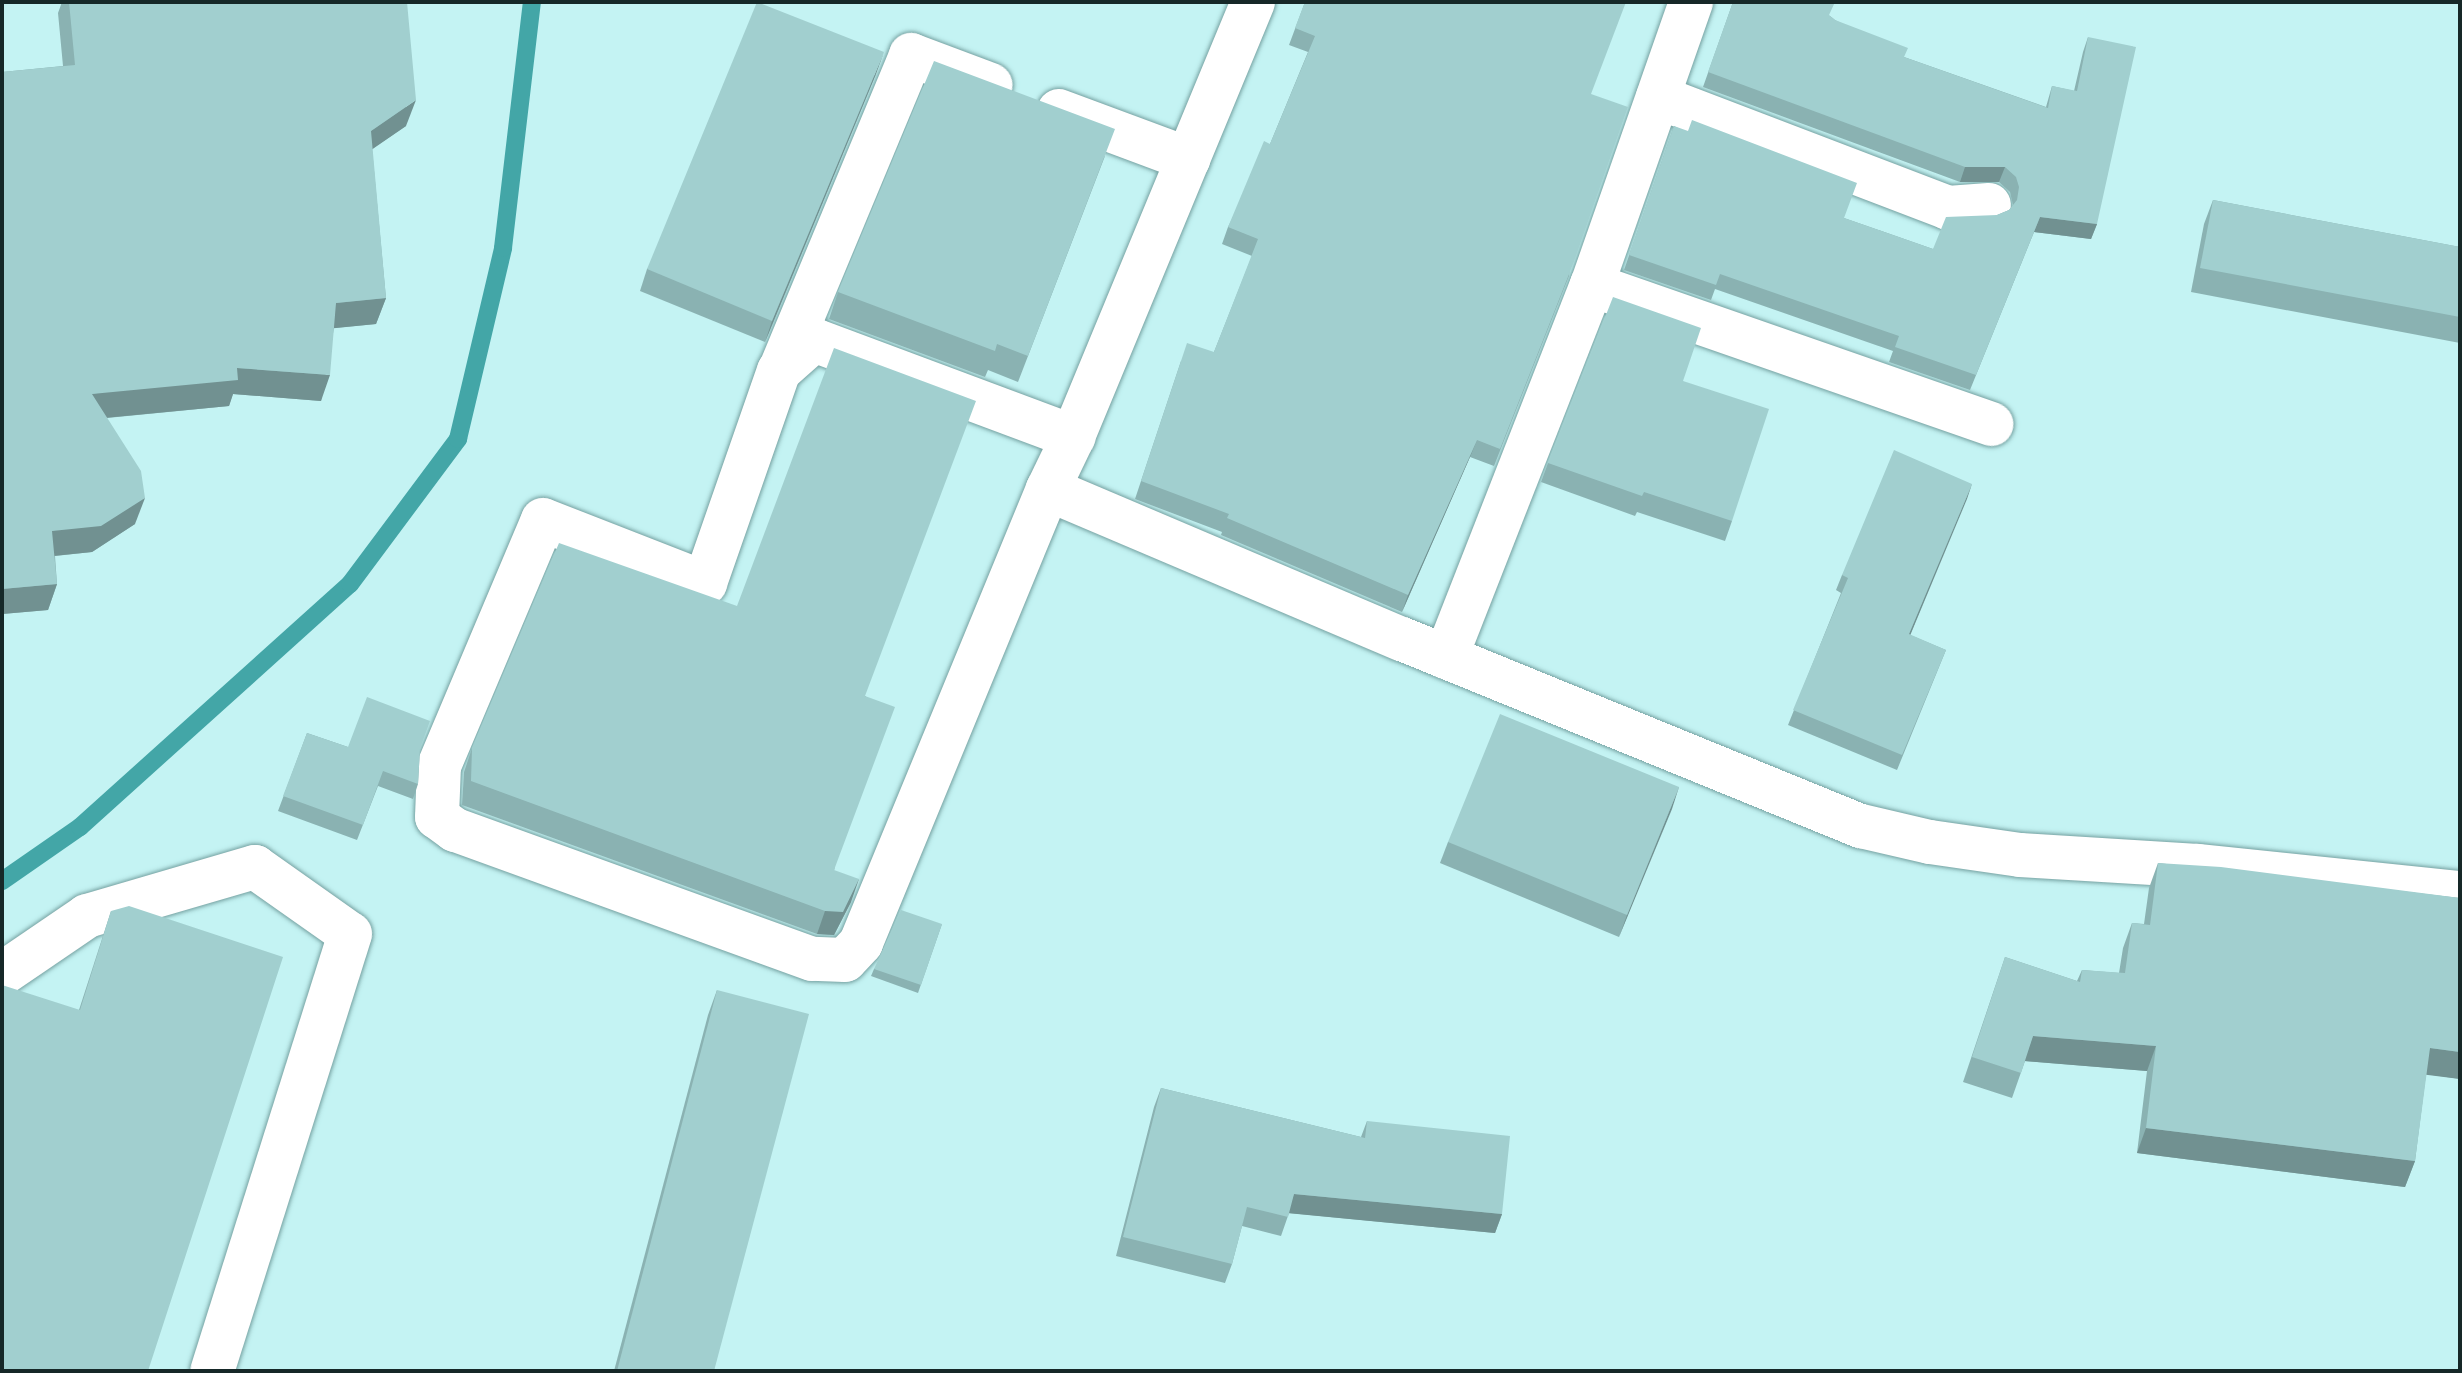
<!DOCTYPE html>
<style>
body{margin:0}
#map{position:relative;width:2462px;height:1373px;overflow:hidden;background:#c4f3f3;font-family:Quicksand,sans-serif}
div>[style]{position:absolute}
.stream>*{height:18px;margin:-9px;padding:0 9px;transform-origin:9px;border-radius:9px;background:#43a6a7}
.roads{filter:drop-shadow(0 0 2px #75a1a1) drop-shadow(0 0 2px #75a1a1)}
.minor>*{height:44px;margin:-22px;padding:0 22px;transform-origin:22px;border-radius:22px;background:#fff}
.wall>*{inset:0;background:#8ab2b2}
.shaded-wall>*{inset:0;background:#719191}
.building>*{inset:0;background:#a1cfcf}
span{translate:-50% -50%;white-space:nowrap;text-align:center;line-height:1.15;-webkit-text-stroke:6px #d9fefe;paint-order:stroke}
.frame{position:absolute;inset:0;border:4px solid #162828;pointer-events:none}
</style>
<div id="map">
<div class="stream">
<i style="left:2px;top:881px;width:95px;rotate:-34.7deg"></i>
<i style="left:80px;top:827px;width:363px;rotate:-42deg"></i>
<i style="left:350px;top:584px;width:181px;rotate:-53.3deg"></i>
<i style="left:458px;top:439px;width:196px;rotate:-76.7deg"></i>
<i style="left:503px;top:248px;width:248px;rotate:-83.3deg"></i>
</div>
<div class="roads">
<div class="minor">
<i style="left:1253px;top:2px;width:471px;rotate:112.5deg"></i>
<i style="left:1073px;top:437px;width:58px;rotate:115.7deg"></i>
<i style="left:1048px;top:489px;width:384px;rotate:23deg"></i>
<i style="left:1402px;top:639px;width:496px;rotate:22.2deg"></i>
<i style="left:1861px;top:826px;width:71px;rotate:13.1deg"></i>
<i style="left:1930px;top:842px;width:91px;rotate:8.2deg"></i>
<i style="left:2020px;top:855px;width:178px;rotate:3.5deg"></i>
<i style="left:2198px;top:866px;width:263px;rotate:5.9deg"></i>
<i style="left:1658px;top:97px;width:311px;rotate:20.9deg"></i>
<i style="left:1948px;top:208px;width:41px;rotate:-4.2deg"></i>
<i style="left:1059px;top:111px;width:138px;rotate:20.4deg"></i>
<i style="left:1592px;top:285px;width:300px;rotate:-70.7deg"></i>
<i style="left:781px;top:368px;width:339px;rotate:-67.4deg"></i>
<i style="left:911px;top:55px;width:85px;rotate:20.6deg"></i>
<i style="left:1048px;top:489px;width:491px;rotate:112.4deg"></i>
<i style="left:861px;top:943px;width:23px;rotate:133deg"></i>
<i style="left:845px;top:960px;width:33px;rotate:-178deg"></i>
<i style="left:812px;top:959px;width:380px;rotate:-160.1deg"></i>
<i style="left:455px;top:830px;width:22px;rotate:-144deg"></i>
<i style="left:437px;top:817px;width:51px;rotate:-87.8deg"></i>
<i style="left:439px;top:766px;width:267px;rotate:-67.1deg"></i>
<i style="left:543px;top:520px;width:174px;rotate:21.3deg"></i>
<i style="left:705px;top:583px;width:225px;rotate:-70.8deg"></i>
<i style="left:779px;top:371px;width:47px;rotate:-41.5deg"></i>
<i style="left:814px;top:340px;width:277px;rotate:20.5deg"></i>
<i style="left:1446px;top:657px;width:400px;rotate:-68.6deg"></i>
<i style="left:1592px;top:285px;width:423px;rotate:19.2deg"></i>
<i style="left:2px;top:974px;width:103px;rotate:-34.3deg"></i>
<i style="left:87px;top:916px;width:175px;rotate:-16.3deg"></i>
<i style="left:255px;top:867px;width:116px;rotate:35.2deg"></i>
<i style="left:350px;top:934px;width:458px;rotate:107.5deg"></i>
</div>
</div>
<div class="wall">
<i style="clip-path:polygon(62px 2px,407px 2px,406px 126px,372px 149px,386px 298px,376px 324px,334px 328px,321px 401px,233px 394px,229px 406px,107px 418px,135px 524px,92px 552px,55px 556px,57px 584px,48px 610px,2px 614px,2px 72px,63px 66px,58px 13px)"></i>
<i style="clip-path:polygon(1305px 2px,1591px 94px,1569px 276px,1494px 466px,1470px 457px,1402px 612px,1221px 535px,1222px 532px,1135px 499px,1181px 361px,1214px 352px,1252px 256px,1222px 244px,1228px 227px,1270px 144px,1308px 52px,1289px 45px)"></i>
<i style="clip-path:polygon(1733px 2px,1830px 16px,1835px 20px,1904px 57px,2046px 107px,2052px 86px,2074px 91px,2083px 52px,2088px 37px,2097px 224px,2091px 239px,2034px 232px,1970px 390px,1889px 362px,1893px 351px,1715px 289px,1711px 300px,1624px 270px,1674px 126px,1844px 218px,1933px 249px,1997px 215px,2009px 210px,2013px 205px,2010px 192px,1999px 182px,1960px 182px,1703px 87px)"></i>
<i style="clip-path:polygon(876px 74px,765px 342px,640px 291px,647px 269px)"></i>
<i style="clip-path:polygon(1105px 156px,1018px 382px,988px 370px,985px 377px,829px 319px,838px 292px)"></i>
<i style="clip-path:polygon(2213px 200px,2460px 247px,2460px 343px,2191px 292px,2204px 224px)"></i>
<i style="clip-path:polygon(1683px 381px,1732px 521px,1725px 541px,1637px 512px,1635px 516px,1541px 482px,1548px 463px)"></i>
<i style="clip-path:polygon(1972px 484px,1910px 635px,1946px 650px,1897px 770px,1788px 725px,1841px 593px,1836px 590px,1842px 575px)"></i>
<i style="clip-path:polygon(866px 696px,834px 871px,851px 902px,834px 935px,817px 934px,462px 805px,464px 772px,472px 748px)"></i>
<i style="clip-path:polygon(307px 733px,348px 747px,420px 749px,418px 784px,413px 799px,378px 786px,357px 840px,278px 811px)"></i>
<i style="clip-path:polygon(1679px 787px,1619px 937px,1440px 863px,1448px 842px)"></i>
<i style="clip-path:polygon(2158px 863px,2460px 898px,2460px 1079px,2426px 1074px,2415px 1161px,2405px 1187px,2137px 1153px,2147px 1071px,2025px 1061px,2012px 1098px,1963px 1082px,2005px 957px,2077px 981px,2082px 970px,2119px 973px,2123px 948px,2132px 923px,2144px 924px,2149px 888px)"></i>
<i style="clip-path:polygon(111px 911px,148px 1371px,79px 1010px)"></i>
<i style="clip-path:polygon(942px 924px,918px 993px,871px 976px,874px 969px)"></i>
<i style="clip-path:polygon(717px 990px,714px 1371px,614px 1371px,708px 1015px)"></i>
<i style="clip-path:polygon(1161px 1088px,1361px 1137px,1367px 1121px,1502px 1214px,1495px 1233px,1289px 1213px,1281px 1236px,1242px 1226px,1232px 1264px,1225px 1283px,1116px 1256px,1154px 1107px)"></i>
</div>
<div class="shaded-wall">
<i style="clip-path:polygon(884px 52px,876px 74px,765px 342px,772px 321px)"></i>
<i style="clip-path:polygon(416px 100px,406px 126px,361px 157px,371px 131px)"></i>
<i style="clip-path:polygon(1965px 167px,2005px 167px,1999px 182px,1960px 182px)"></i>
<i style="clip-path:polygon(2040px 217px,2097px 224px,2091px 239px,2034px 232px,1970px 390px)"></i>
<i style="clip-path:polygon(386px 298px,376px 324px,326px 329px,336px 303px)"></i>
<i style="clip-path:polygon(237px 368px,330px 375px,321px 401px,233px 394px,229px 406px,83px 420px,92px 394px)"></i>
<i style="clip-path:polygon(1477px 440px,1470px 457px,1402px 612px,1408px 595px)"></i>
<i style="clip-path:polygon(1972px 484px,1967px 499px,1904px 650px,1909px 634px)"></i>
<i style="clip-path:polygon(145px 498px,135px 524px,92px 552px,43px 557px,52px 531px)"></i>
<i style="clip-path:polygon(57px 584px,48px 610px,2px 614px,2px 589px)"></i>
<i style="clip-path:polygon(1679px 787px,1672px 809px,1619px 937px,1627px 915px)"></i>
<i style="clip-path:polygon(859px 879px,851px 902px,834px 935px,817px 934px,825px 911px)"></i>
<i style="clip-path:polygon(2033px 1036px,2156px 1046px,2147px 1071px,2024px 1061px)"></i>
<i style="clip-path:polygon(2430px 1048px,2460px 1052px,2460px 1079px,2420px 1074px)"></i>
<i style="clip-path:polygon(2146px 1128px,2415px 1161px,2405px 1187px,2137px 1153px)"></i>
<i style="clip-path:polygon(1294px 1194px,1502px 1214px,1495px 1233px,1287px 1213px)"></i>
</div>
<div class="building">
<i style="clip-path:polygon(69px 2px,407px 2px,416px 100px,371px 131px,386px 298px,336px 303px,330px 375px,237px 368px,238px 380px,92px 394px,141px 471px,145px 498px,101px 526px,52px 531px,57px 584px,2px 589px,2px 72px,75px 65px)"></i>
<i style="clip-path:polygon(757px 2px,884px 52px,772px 321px,647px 269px)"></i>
<i style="clip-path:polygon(1305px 2px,1626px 2px,1591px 94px,1628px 107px,1575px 259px,1500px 449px,1477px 440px,1408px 595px,1227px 518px,1229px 514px,1141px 481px,1187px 343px,1214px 352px,1258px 239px,1228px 227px,1264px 141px,1270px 144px,1315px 36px,1295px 28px)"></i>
<i style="clip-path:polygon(1733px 2px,1835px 2px,1829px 15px,1835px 20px,1908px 48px,1904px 57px,2048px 108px,2052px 86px,2077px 91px,2088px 37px,2136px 47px,2097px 224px,2040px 217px,1976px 375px,1895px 347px,1899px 336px,1720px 274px,1716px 285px,1629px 255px,1674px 126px,1688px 131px,1692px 120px,1857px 183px,1844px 218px,1933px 249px,1946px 217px,1997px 215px,2009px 210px,2017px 200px,2019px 187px,2016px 177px,2005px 167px,1965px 167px,1708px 72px)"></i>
<i style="clip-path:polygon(934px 61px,1115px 129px,1028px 356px,997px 344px,995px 351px,838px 292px)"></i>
<i style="clip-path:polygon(2213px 200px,2460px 247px,2460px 317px,2200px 268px)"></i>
<i style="clip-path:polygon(1613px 297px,1701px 328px,1683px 381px,1769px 409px,1732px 521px,1644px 492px,1642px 496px,1548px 463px)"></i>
<i style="clip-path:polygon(834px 348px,976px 401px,865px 696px,895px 707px,834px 870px,859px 879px,843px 912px,825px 911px,471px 781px,472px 748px,559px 543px,737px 606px)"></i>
<i style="clip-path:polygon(1894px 450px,1972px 484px,1909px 634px,1946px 650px,1902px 755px,1793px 710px,1848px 578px,1842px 575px)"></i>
<i style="clip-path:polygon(367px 697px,430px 721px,420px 749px,418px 784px,383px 771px,363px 825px,283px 796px,307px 733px,348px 747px)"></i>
<i style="clip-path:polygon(1500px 714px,1679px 787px,1627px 915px,1448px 842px)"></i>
<i style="clip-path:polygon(2158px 863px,2221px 867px,2460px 898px,2460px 1052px,2430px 1048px,2415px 1161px,2146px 1128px,2156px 1046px,2033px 1036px,2021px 1073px,1972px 1057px,2005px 957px,2080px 982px,2082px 970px,2125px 973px,2132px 923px,2150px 925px)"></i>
<i style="clip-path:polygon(129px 906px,283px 957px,148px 1371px,2px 1371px,2px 985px,80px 1010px,111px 911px)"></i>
<i style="clip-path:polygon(901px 910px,942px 924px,921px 985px,874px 969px)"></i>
<i style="clip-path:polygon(717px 990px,809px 1014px,714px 1371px,617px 1371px)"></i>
<i style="clip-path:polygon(1161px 1088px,1365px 1138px,1367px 1121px,1510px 1136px,1502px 1214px,1294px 1194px,1288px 1217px,1247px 1207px,1232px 1264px,1123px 1237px)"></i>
</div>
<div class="frame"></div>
</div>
